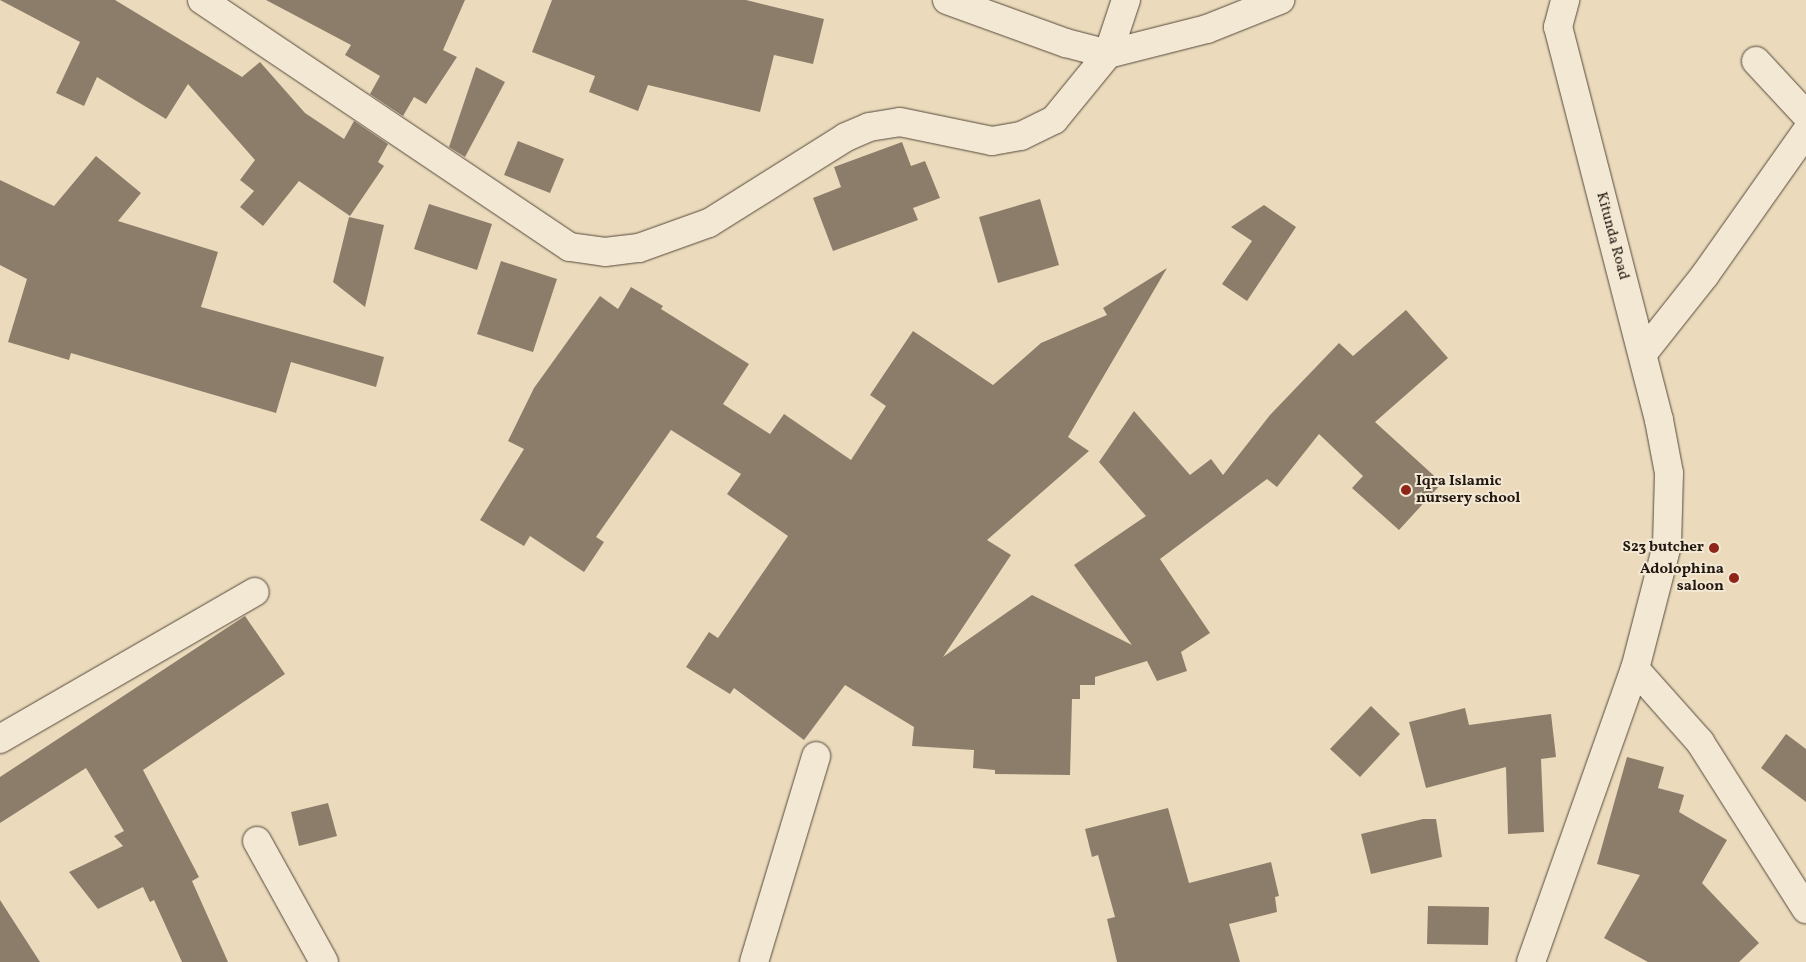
<!DOCTYPE html>
<style>
body{margin:0}
#map{position:relative;width:1806px;height:962px;overflow:hidden;background:#ebdbbc;font-family:Vollkorn,serif}
div>[style]{position:absolute}
.building>*{inset:0;background:#8b7d6a}
.roads{filter:drop-shadow(0 0 1px #55493c) drop-shadow(0 0 1px #55493c)}
.street>*{height:28px;margin:-14px;padding:0 14px;transform-origin:14px;border-radius:14px;background:#f2e8d3}
.secondary>*{height:28px;margin:-14px;padding:0 14px;transform-origin:14px;border-radius:14px;background:#f2e8d3}
.dots>*{width:14px;height:14px;translate:-50% -50%;box-sizing:border-box;border:2px solid #f2e8d3;border-radius:50%}
span{translate:-50% -50%;white-space:nowrap;text-align:center;line-height:1.15;-webkit-text-stroke:4px #f2e8d3;paint-order:stroke}
.street-label{font-size:15px;color:#231811}
.poi-label{font-size:15px;color:#231811;font-weight:700}
.left{translate:0 -50%;text-align:left}
.right{translate:-100% -50%;text-align:right}
</style>
<div id="map">
<div class="building">
<i style="clip-path:polygon(0 0,115px 0,242px 77px,260px 62px,305px 113px,344px 139px,354px 121px,388px 144px,378px 162px,384px 166px,350px 216px,299px 181px,263px 226px,240px 207px,254px 191px,240px 180px,255px 160px,188px 84px,166px 119px,97px 77px,84px 106px,56px 93px,80px 42px)"></i>
<i style="clip-path:polygon(266px 0,465px 0,443px 50px,457px 57px,426px 104px,414px 97px,403px 116px,370px 94px,380px 76px,345px 55px,351px 45px)"></i>
<i style="clip-path:polygon(552px 0,746px 0,824px 19px,813px 64px,774px 55px,760px 112px,648px 85px,638px 111px,589px 92px,595px 76px,532px 52px)"></i>
<i style="clip-path:polygon(476px 67px,505px 82px,465px 157px,449px 147px)"></i>
<i style="clip-path:polygon(518px 141px,564px 159px,550px 193px,504px 175px)"></i>
<i style="clip-path:polygon(902px 142px,911px 166px,925px 161px,940px 198px,913px 208px,918px 220px,833px 251px,813px 198px,841px 187px,834px 167px)"></i>
<i style="clip-path:polygon(96px 156px,141px 193px,118px 221px,218px 252px,201px 307px,384px 357px,376px 387px,291px 362px,276px 413px,71px 353px,69px 360px,8px 342px,27px 279px,0 265px,0 180px,54px 206px)"></i>
<i style="clip-path:polygon(1040px 199px,1059px 265px,998px 283px,979px 217px)"></i>
<i style="clip-path:polygon(429px 204px,492px 224px,477px 270px,414px 249px)"></i>
<i style="clip-path:polygon(1264px 205px,1296px 227px,1247px 301px,1222px 284px,1252px 241px,1231px 227px)"></i>
<i style="clip-path:polygon(349px 217px,384px 225px,365px 307px,333px 282px)"></i>
<i style="clip-path:polygon(501px 261px,557px 279px,533px 352px,477px 334px)"></i>
<i style="clip-path:polygon(1167px 268px,1068px 437px,1089px 451px,987px 540px,1011px 555px,943px 657px,1032px 595px,1132px 645px,1074px 565px,1146px 516px,1099px 462px,1134px 411px,1190px 475px,1211px 459px,1223px 475px,1270px 415px,1339px 343px,1353px 356px,1406px 310px,1448px 358px,1375px 422px,1442px 483px,1399px 530px,1352px 488px,1363px 476px,1319px 434px,1277px 487px,1267px 479px,1160px 559px,1210px 633px,1181px 652px,1187px 671px,1157px 681px,1147px 661px,1095px 677px,1095px 685px,1080px 685px,1080px 699px,1072px 699px,1070px 775px,995px 774px,995px 770px,973px 768px,974px 750px,912px 746px,914px 727px,845px 685px,804px 740px,734px 688px,730px 694px,686px 667px,709px 632px,718px 638px,788px 536px,727px 494px,741px 474px,671px 430px,596px 537px,604px 542px,584px 572px,530px 536px,524px 546px,480px 520px,524px 449px,508px 441px,534px 388px,600px 296px,618px 309px,631px 287px,663px 306px,661px 309px,749px 364px,723px 404px,770px 434px,784px 414px,851px 460px,886px 406px,870px 395px,913px 331px,993px 385px,1041px 343px,1107px 315px,1103px 308px)"></i>
<i style="clip-path:polygon(245px 616px,285px 674px,143px 770px,199px 877px,192px 881px,228px 962px,182px 962px,154px 900px,150px 902px,143px 887px,98px 909px,69px 872px,123px 846px,114px 836px,124px 831px,86px 768px,0 823px,0 777px)"></i>
<i style="clip-path:polygon(1371px 706px,1400px 734px,1360px 777px,1330px 749px)"></i>
<i style="clip-path:polygon(1465px 708px,1469px 725px,1551px 714px,1556px 757px,1541px 759px,1544px 832px,1508px 834px,1506px 767px,1426px 788px,1409px 722px)"></i>
<i style="clip-path:polygon(1786px 734px,1806px 749px,1806px 802px,1761px 768px)"></i>
<i style="clip-path:polygon(1627px 757px,1664px 767px,1658px 788px,1684px 795px,1679px 812px,1727px 840px,1702px 883px,1759px 943px,1739px 962px,1648px 962px,1604px 938px,1640px 875px,1597px 864px)"></i>
<i style="clip-path:polygon(328px 803px,337px 836px,299px 846px,291px 812px)"></i>
<i style="clip-path:polygon(1168px 808px,1189px 883px,1271px 862px,1279px 896px,1275px 897px,1277px 912px,1229px 924px,1240px 962px,1117px 962px,1107px 919px,1115px 917px,1098px 855px,1092px 857px,1085px 829px)"></i>
<i style="clip-path:polygon(1423px 819px,1436px 819px,1442px 857px,1371px 874px,1361px 834px)"></i>
<i style="clip-path:polygon(0 900px,40px 962px,0 962px)"></i>
<i style="clip-path:polygon(1428px 906px,1489px 907px,1488px 945px,1427px 944px)"></i>
</div>
<div class="roads">
<div class="street">
<i style="left:202px;top:0;width:443px;rotate:33.9deg"></i>
<i style="left:570px;top:247px;width:35px;rotate:8deg"></i>
<i style="left:605px;top:252px;width:34px;rotate:-7deg"></i>
<i style="left:639px;top:248px;width:74px;rotate:-19.7deg"></i>
<i style="left:709px;top:223px;width:162px;rotate:-32.1deg"></i>
<i style="left:846px;top:137px;width:25px;rotate:-23deg"></i>
<i style="left:869px;top:127px;width:31px;rotate:-9deg"></i>
<i style="left:900px;top:122px;width:94px;rotate:11.7deg"></i>
<i style="left:992px;top:141px;width:29px;rotate:-10deg"></i>
<i style="left:1021px;top:136px;width:37px;rotate:-26deg"></i>
<i style="left:1054px;top:120px;width:85px;rotate:-50.7deg"></i>
<i style="left:1108px;top:54px;width:102px;rotate:-14.2deg"></i>
<i style="left:1207px;top:29px;width:79px;rotate:-21.7deg"></i>
<i style="left:947px;top:0;width:127px;rotate:19.9deg"></i>
<i style="left:1066px;top:43px;width:43px;rotate:14.7deg"></i>
<i style="left:1108px;top:54px;width:57px;rotate:-71.6deg"></i>
<i style="left:1756px;top:61px;width:74px;rotate:47.2deg"></i>
<i style="left:1644px;top:352px;width:98px;rotate:-51.6deg"></i>
<i style="left:1705px;top:275px;width:175px;rotate:-54.8deg"></i>
<i style="left:1635px;top:669px;width:98px;rotate:48.3deg"></i>
<i style="left:1700px;top:742px;width:198px;rotate:57.6deg"></i>
<i style="left:0;top:739px;width:294px;rotate:-30deg"></i>
<i style="left:257px;top:841px;width:138px;rotate:61deg"></i>
<i style="left:754px;top:962px;width:215px;rotate:-73.2deg"></i>
</div>
<div class="secondary">
<i style="left:1531px;top:962px;width:311px;rotate:-70.5deg"></i>
<i style="left:1635px;top:669px;width:128px;rotate:-75.5deg"></i>
<i style="left:1667px;top:545px;width:72px;rotate:-88.4deg"></i>
<i style="left:1669px;top:473px;width:54px;rotate:-100.7deg"></i>
<i style="left:1659px;top:420px;width:406px;rotate:-104.4deg"></i>
<i style="left:1558px;top:27px;width:28px;rotate:-75deg"></i>
</div>
</div>
<div class="dots">
<i style="left:1406px;top:490px;background:#8f2418"></i>
<i style="left:1714px;top:548px;background:#8f2418"></i>
<i style="left:1734px;top:578px;background:#8f2418"></i>
</div>
<div class="street-label">
<span style="left:1612px;top:236px;rotate:75deg">Kitunda Road</span>
</div>
<div class="poi-label">
<span class="left" style="left:1416px;top:490px">Iqra Islamic<br>nursery school</span>
<span class="right" style="left:1704px;top:548px">S23 butcher</span>
<span class="right" style="left:1724px;top:578px">Adolophina<br>saloon</span>
</div>
</div>
